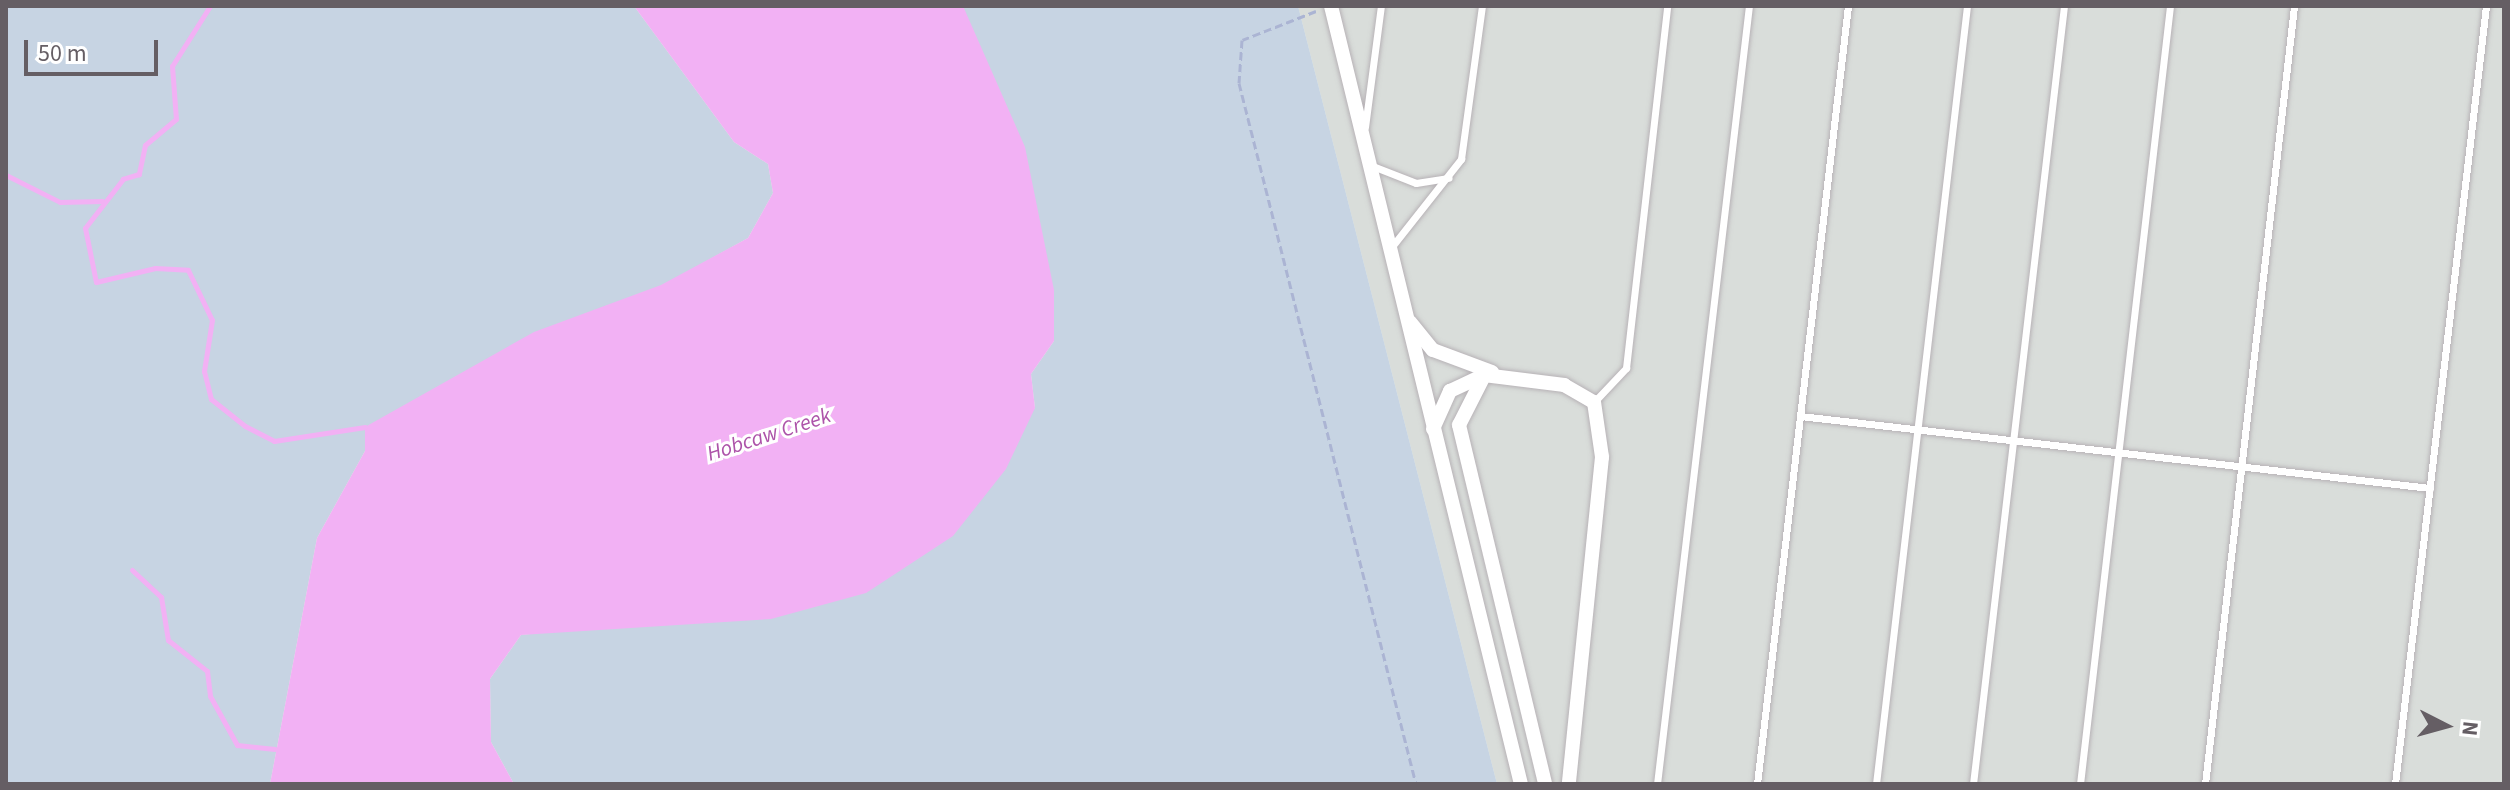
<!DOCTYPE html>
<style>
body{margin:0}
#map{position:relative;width:2510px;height:790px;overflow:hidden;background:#e7eee9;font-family:"Source Sans 3",sans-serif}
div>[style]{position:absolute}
.industrial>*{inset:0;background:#d9ddda}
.green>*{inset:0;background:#c7d4e3}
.water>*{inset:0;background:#f2b1f4}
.stream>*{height:5px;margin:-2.5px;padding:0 2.5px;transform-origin:2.5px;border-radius:2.5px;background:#f2b1f4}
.path>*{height:3px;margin-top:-1.5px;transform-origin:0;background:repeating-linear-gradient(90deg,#abb4d3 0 8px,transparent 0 12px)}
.roads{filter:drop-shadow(0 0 2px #b7b2b6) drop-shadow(0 0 2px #b7b2b6)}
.lane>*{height:7px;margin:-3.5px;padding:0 3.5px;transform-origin:3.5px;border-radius:3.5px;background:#fff}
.street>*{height:14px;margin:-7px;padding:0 7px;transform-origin:7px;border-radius:7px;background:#fff}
span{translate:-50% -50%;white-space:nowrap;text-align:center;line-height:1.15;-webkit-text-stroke:6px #fff;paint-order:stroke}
.water-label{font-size:22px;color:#ad53a9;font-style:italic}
.frame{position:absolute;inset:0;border:8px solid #655e64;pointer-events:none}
.north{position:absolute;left:2406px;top:686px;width:80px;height:80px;-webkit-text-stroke:6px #fff;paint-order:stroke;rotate:96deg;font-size:22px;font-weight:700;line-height:32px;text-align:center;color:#655e64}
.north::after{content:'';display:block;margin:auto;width:28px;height:36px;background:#655e64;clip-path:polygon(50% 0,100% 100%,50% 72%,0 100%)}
.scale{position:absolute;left:24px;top:40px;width:134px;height:36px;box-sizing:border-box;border:4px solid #655e64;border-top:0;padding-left:10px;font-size:24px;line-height:28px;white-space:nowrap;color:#655e64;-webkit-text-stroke:6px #fff;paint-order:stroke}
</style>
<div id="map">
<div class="industrial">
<i style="clip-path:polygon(1298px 6px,2504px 6px,2504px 784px,1497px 784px)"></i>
</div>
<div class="green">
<i style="clip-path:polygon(6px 6px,634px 6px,734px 142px,768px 164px,773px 193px,748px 238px,365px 451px,317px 538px,270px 784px,6px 784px)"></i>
<i style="clip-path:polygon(963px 6px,1298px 6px,1497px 784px,514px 784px,491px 742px,490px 679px,521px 635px,633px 623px,1035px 408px,1031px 374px,1054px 341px)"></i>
</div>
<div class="water">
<i style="clip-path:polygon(634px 6px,963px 6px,1025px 147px,1054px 290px,1054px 341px,1031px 374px,1035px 408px,1006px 469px,953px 536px,866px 593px,771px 619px,521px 635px,490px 679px,491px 742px,514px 784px,270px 784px,317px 538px,365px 451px,365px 427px,534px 332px,661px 285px,748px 238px,773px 193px,768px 164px,734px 142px)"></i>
</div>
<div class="stream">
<i style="left:210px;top:6px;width:71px;rotate:122.3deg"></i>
<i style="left:172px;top:66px;width:53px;rotate:85.7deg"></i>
<i style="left:176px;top:119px;width:40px;rotate:140deg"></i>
<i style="left:145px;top:145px;width:30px;rotate:102deg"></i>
<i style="left:139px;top:174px;width:17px;rotate:163deg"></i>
<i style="left:123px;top:179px;width:62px;rotate:127.8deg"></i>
<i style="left:85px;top:228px;width:55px;rotate:78.5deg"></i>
<i style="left:96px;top:282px;width:61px;rotate:-13.3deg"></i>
<i style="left:155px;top:268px;width:33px;rotate:3deg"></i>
<i style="left:188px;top:270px;width:55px;rotate:64.4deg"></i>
<i style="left:212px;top:320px;width:52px;rotate:98.9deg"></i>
<i style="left:204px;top:371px;width:29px;rotate:76deg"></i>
<i style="left:211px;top:399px;width:43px;rotate:38.5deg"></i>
<i style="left:245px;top:426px;width:33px;rotate:27deg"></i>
<i style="left:274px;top:441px;width:92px;rotate:-8.7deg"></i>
<i style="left:6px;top:175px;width:60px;rotate:26.6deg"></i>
<i style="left:60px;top:202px;width:42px;rotate:-1.4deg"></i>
<i style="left:132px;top:570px;width:40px;rotate:43deg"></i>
<i style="left:161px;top:597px;width:44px;rotate:80.8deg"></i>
<i style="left:168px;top:640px;width:50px;rotate:38.5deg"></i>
<i style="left:207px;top:671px;width:25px;rotate:83deg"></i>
<i style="left:210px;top:696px;width:56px;rotate:61.1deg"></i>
<i style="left:237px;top:745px;width:38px;rotate:6deg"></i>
<i style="left:177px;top:784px;width:37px"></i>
</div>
<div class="path">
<i style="left:1316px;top:11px;width:79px;rotate:158.6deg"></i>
<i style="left:1242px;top:40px;width:43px;rotate:94deg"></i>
<i style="left:1239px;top:83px;width:723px;rotate:75.83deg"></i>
</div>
<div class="roads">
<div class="lane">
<i style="left:1365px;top:127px;width:122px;rotate:-82.5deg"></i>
<i style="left:1370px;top:165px;width:49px;rotate:21.4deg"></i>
<i style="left:1416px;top:183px;width:33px;rotate:-9deg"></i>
<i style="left:1390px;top:249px;width:115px;rotate:-51.7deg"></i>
<i style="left:1461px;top:159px;width:154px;rotate:-82.2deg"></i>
<i style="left:1594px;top:402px;width:47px;rotate:-46.7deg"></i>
<i style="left:1626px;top:368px;width:364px;rotate:-83.5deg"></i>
<i style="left:1800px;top:416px;width:634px;rotate:6.52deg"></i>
<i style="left:1657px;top:784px;width:783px;rotate:-83.26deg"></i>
<i style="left:1757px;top:784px;width:783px;rotate:-83.33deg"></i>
<i style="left:1876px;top:784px;width:783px;rotate:-83.33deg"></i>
<i style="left:1973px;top:784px;width:783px;rotate:-83.33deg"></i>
<i style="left:2080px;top:784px;width:783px;rotate:-83.4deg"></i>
<i style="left:2205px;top:784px;width:783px;rotate:-83.47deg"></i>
<i style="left:2395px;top:784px;width:783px;rotate:-83.33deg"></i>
</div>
<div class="street">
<i style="left:1331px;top:6px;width:801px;rotate:76.28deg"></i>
<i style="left:1410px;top:322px;width:36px;rotate:51deg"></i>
<i style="left:1433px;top:350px;width:63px;rotate:20.4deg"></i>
<i style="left:1484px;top:376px;width:55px;rotate:117deg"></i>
<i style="left:1459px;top:425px;width:369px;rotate:76.5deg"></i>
<i style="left:1433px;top:429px;width:42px;rotate:-65.9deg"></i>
<i style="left:1450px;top:391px;width:38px;rotate:-25deg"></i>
<i style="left:1484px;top:375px;width:81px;rotate:7.1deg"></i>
<i style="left:1564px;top:385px;width:34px;rotate:30deg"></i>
<i style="left:1594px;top:402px;width:56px;rotate:81.7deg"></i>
<i style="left:1602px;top:457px;width:329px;rotate:95.8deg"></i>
</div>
</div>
<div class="water-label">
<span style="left:769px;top:435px;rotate:-18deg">Hobcaw Creek</span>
</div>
<div class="frame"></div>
<div class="north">N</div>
<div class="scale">50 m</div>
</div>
